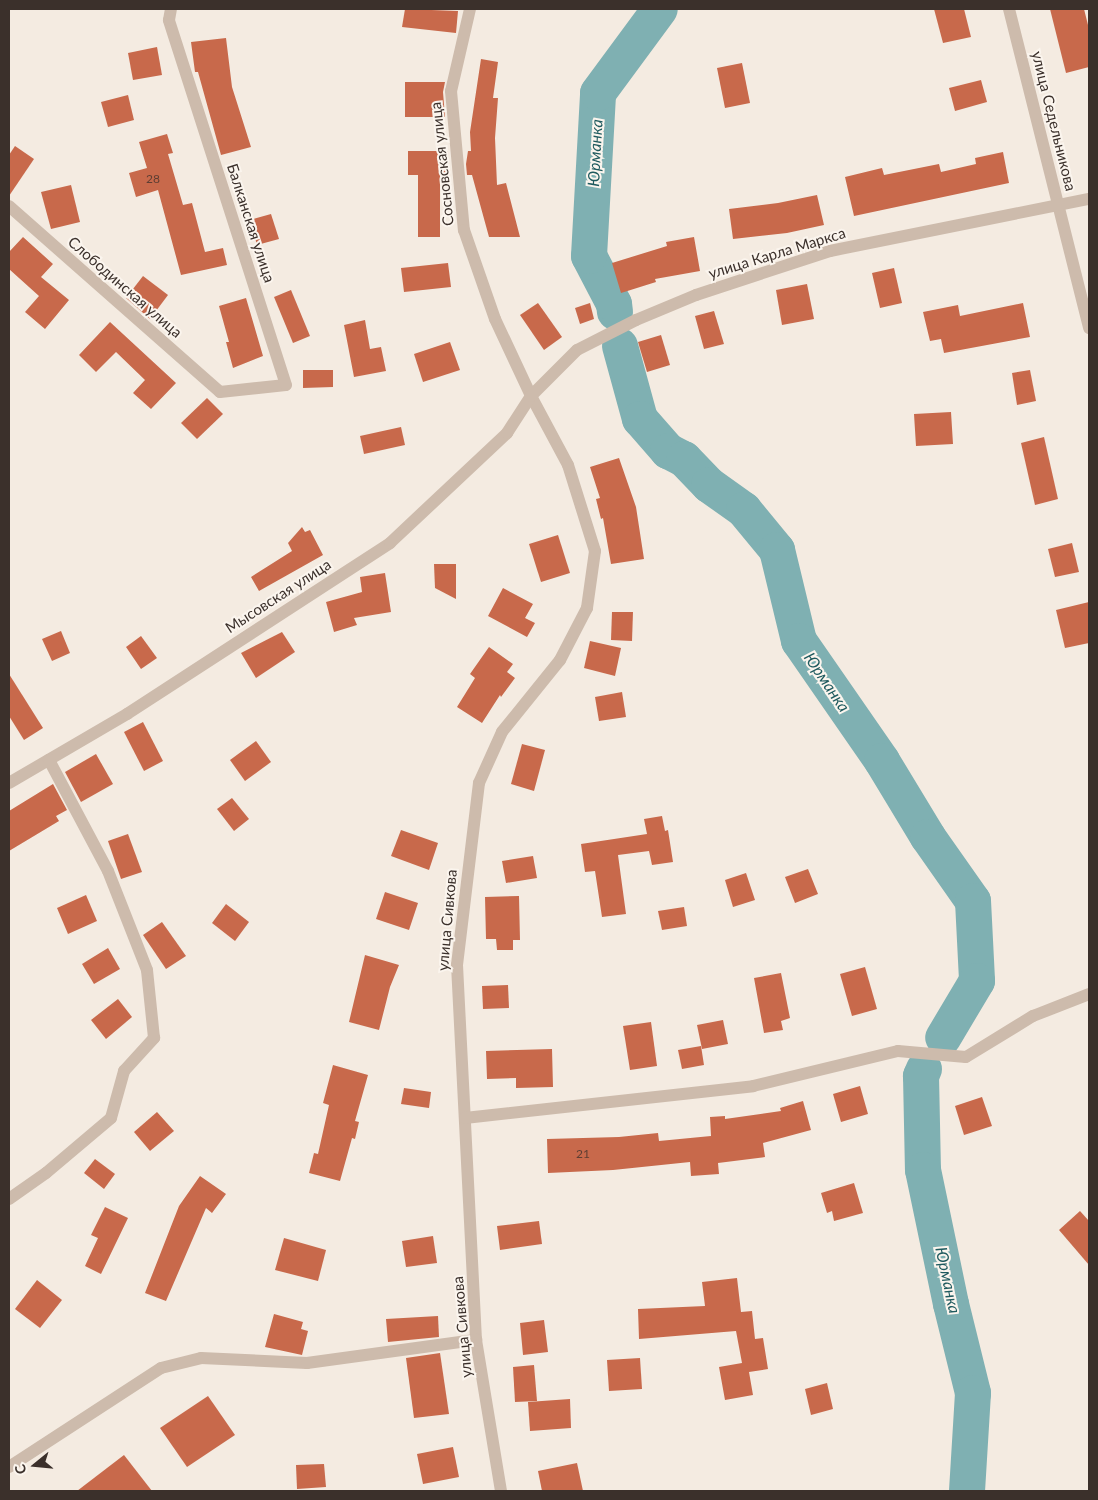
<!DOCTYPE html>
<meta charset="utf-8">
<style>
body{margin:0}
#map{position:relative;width:1098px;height:1500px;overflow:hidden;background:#f4ebe1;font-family:Lato,sans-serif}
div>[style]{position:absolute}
.river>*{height:36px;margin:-18px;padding:0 18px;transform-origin:18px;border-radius:18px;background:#7fb0b2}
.building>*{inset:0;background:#c8694b}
.minor>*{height:12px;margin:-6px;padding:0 6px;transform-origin:6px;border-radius:6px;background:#cdbbac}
span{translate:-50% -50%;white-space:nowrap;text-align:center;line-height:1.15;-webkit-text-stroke:4px #fbf5ee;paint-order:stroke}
.number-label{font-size:12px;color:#5e3e33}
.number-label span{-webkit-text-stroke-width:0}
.street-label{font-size:15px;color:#3b302b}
.water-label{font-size:16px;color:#1f5a5e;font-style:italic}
.frame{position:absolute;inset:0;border:10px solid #3b302b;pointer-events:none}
.north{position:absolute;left:10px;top:1440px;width:50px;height:50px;-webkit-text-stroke:4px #fbf5ee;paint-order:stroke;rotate:253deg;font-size:14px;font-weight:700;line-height:20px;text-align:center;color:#3b302b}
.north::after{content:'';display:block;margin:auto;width:18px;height:22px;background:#3b302b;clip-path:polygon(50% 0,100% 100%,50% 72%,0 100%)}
</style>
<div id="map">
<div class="river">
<i style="left:615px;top:312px;width:8px;rotate:-97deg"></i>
<i style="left:614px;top:304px;width:54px;rotate:-117.5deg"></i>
<i style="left:589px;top:256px;width:163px;rotate:-86.8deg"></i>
<i style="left:598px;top:93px;width:104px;rotate:-53.6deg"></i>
<i style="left:620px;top:346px;width:76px;rotate:74.7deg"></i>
<i style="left:640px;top:419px;width:43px;rotate:48.8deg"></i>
<i style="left:668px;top:451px;width:18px;rotate:27deg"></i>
<i style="left:684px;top:459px;width:36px;rotate:46deg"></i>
<i style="left:709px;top:485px;width:43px;rotate:35.5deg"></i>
<i style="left:744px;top:510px;width:52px;rotate:50.5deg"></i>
<i style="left:777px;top:550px;width:94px;rotate:76.4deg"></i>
<i style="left:799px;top:641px;width:146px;rotate:55.3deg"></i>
<i style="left:882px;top:761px;width:89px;rotate:58.8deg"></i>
<i style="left:928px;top:837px;width:78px;rotate:54.9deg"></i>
<i style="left:973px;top:901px;width:80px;rotate:87.1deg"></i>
<i style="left:977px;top:981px;width:66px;rotate:120.8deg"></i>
<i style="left:924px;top:1069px;width:8px;rotate:113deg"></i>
<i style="left:921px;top:1076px;width:94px;rotate:88.8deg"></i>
<i style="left:923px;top:1170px;width:137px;rotate:78.2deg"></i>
<i style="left:951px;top:1304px;width:92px;rotate:76.1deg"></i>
<i style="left:973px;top:1393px;width:98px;rotate:93.5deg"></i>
</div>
<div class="building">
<i style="clip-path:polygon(405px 9px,458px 11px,456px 33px,402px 27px)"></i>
<i style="clip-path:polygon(934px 9px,964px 9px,971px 37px,943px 43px)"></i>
<i style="clip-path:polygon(1050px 9px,1084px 9px,1089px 29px,1089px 67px,1066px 73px)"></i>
<i style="clip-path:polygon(226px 38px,232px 87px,251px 147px,221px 155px,198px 72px,195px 72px,191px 42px)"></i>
<i style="clip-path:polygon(157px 47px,162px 75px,133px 80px,128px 53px)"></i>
<i style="clip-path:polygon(481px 59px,498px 62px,493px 98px,498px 98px,495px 138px,497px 185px,506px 183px,520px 237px,489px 237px,472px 175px,467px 175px,466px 164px,468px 151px,471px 151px,470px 132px)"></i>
<i style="clip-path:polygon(742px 63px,750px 103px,725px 108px,717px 68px)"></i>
<i style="clip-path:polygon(981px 80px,987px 102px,955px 111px,949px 88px)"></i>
<i style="clip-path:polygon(405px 82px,445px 82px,443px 92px,445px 117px,405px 117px)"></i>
<i style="clip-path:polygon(128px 95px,134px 120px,108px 127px,101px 102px)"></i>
<i style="clip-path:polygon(167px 134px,173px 153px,168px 154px,183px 205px,192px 203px,205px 252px,223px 248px,227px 265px,181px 275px,158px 190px,136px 197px,129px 173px,147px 168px,139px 142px)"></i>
<i style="clip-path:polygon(15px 146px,34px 159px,9px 196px,9px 155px)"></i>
<i style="clip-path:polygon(408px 151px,448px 151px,449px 175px,440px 175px,440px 237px,418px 237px,418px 175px,408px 175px)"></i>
<i style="clip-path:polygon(1003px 152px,1009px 183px,854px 216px,845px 177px,882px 168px,884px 175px,939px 164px,941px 172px,976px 164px,975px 158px)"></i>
<i style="clip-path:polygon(71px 185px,80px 222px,51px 229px,41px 192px)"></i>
<i style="clip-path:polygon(817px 195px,824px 225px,787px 233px,733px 239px,729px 209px,778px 203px)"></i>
<i style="clip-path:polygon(271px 214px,279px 239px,257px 245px,250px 220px)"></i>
<i style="clip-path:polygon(23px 237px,53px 264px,41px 277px,69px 300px,45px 329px,25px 312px,39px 296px,9px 269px,9px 252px)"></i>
<i style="clip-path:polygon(694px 237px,700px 271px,655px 279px,656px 282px,621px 293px,612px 263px,667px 246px,666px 242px)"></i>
<i style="clip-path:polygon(448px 263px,451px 287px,404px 292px,401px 268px)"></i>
<i style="clip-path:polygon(894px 268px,902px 303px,880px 308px,872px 273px)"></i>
<i style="clip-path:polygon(143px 276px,168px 295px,150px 319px,126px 298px)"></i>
<i style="clip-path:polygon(807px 284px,814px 319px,782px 325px,776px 290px)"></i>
<i style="clip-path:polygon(291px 290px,310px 336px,293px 343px,274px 297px)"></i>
<i style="clip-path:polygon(246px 298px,263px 356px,233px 368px,226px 342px,229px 342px,219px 306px)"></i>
<i style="clip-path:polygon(538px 303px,562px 337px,544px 350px,520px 315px)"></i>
<i style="clip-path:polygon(590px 303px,594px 319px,580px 324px,575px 308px)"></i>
<i style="clip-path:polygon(1023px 303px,1030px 337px,944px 353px,941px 339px,930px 341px,923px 312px,958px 305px,960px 316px)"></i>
<i style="clip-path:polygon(714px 311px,724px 344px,704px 349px,695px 316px)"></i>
<i style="clip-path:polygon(365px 320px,370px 349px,381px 347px,386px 371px,354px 377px,344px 325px)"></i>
<i style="clip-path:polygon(110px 322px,176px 383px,151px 409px,133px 393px,145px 380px,116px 352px,96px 372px,79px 355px)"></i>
<i style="clip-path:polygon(661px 335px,670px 365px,647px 372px,638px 342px)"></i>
<i style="clip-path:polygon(450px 342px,460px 370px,423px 382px,414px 354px)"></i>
<i style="clip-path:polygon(303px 370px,333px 370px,333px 387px,303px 388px)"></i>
<i style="clip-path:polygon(1030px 370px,1036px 401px,1017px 405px,1012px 373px)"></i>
<i style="clip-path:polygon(207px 398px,223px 414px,197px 439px,181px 423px)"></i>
<i style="clip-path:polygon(951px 412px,953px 444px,916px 446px,914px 414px)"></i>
<i style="clip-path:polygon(401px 427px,405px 445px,364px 454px,360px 436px)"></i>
<i style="clip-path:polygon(1044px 437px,1058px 499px,1035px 505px,1021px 443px)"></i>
<i style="clip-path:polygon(619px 458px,636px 507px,644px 559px,611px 564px,603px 518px,601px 519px,596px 499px,600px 498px,590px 467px)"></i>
<i style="clip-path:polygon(302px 527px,305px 532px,310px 530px,323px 555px,259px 591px,251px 577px,292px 551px,288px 543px)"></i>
<i style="clip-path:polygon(558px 535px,570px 573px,541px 582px,529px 544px)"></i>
<i style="clip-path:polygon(1072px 543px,1079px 572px,1055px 577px,1048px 549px)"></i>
<i style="clip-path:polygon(434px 564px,456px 564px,456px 599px,435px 588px)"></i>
<i style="clip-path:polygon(385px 573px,391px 612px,354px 618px,357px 625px,334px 632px,326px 602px,362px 592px,360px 577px)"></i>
<i style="clip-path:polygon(503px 588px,533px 604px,525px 618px,535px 623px,527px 637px,488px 616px)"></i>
<i style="clip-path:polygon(1089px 602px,1089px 643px,1065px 648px,1056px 610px)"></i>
<i style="clip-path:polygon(612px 612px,633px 612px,632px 641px,611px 640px)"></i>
<i style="clip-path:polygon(61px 631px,70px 653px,52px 661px,42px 639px)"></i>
<i style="clip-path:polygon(282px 632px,295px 652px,256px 678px,241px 653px)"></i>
<i style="clip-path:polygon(141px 636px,157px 658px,141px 669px,126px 647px)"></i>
<i style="clip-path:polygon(590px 641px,621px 648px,615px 676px,584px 668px)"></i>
<i style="clip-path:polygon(489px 647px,513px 664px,507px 672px,515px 678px,501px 697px,500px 695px,482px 723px,457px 707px,475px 678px,470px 674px)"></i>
<i style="clip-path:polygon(9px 674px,43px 728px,24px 740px,9px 716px)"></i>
<i style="clip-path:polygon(622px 692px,626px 717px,599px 721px,595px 697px)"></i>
<i style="clip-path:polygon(143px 722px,163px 761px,144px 771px,124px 732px)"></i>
<i style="clip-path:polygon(256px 741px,271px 762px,245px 781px,230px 760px)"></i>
<i style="clip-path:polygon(522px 744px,545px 750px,534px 791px,511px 784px)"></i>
<i style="clip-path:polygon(96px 754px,113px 784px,81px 802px,65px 772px)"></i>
<i style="clip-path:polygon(53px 784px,67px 810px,56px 816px,59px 821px,9px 851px,9px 811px)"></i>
<i style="clip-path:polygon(232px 798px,249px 819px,234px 831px,217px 809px)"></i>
<i style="clip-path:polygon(662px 816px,665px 831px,668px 830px,673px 862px,652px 865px,649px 851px,618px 855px,626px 914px,602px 917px,595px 871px,585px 872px,581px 844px,647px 834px,644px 819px)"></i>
<i style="clip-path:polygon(401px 830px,438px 843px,429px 870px,391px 856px)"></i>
<i style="clip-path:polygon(128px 834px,142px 872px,121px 879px,108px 841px)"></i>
<i style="clip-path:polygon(533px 856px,537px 878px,506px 883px,502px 861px)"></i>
<i style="clip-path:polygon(808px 869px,818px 894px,795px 903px,785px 877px)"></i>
<i style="clip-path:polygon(746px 873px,755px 900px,733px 907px,725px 880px)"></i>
<i style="clip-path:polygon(385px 892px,418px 903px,409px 930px,376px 919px)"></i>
<i style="clip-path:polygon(86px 895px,97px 921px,68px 934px,57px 908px)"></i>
<i style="clip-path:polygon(519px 896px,520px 940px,513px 940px,513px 950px,497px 950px,496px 939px,486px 939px,485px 897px)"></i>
<i style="clip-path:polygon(226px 904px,249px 922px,235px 941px,212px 923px)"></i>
<i style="clip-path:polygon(684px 907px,687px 926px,662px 930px,658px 911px)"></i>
<i style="clip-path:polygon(162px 922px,186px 956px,166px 969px,143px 935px)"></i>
<i style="clip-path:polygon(108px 948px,120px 969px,94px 984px,82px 964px)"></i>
<i style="clip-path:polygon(365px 955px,399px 965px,390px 987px,379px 1030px,349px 1022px)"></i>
<i style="clip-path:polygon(865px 967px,877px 1009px,852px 1016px,840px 974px)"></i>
<i style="clip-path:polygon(781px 973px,790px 1018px,781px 1021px,783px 1030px,764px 1033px,754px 978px)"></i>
<i style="clip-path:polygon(508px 985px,509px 1008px,483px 1009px,482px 986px)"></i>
<i style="clip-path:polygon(118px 999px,132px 1017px,106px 1039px,91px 1020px)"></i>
<i style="clip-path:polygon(723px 1020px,728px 1044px,702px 1049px,697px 1025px)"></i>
<i style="clip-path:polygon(651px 1022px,657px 1066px,630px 1070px,623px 1026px)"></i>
<i style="clip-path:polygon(701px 1046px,704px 1065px,682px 1069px,678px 1050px)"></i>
<i style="clip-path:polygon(552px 1049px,553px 1087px,516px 1088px,516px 1078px,487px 1079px,486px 1051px)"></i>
<i style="clip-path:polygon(333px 1065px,368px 1075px,355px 1121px,359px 1122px,355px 1139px,352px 1138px,340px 1181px,309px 1173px,314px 1153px,318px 1154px,329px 1105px,323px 1103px)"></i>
<i style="clip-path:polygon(860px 1086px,868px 1114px,841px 1122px,833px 1094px)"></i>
<i style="clip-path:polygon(404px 1088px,431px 1092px,429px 1108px,401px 1104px)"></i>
<i style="clip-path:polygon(982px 1097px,992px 1126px,964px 1135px,955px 1106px)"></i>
<i style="clip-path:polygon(803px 1101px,811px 1130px,763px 1143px,765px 1157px,718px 1163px,719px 1174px,691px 1176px,690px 1162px,613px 1170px,548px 1173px,547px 1139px,619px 1137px,658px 1133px,659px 1141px,711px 1136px,710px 1117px,725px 1116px,725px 1119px,781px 1111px,780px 1108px)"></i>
<i style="clip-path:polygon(157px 1112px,174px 1131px,150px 1151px,134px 1132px)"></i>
<i style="clip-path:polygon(95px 1159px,115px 1174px,104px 1189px,84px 1173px)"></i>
<i style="clip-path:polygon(200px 1176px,226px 1194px,212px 1213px,206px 1208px,166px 1301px,145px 1293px,179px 1206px)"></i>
<i style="clip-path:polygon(854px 1183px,863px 1213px,834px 1221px,832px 1211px,827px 1213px,821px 1193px)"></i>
<i style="clip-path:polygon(105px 1207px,128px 1218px,101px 1274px,85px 1266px,98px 1238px,91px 1235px)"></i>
<i style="clip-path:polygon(1080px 1211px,1089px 1221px,1089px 1265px,1059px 1230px)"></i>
<i style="clip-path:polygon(539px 1221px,542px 1244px,500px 1250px,497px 1226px)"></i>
<i style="clip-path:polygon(433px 1236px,437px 1263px,406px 1267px,402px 1241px)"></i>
<i style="clip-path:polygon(284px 1238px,326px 1250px,318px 1281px,275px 1270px)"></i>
<i style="clip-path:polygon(737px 1278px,741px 1312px,752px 1311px,755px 1339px,763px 1338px,768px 1369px,749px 1372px,753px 1395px,725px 1400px,719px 1367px,742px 1363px,736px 1331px,639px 1339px,638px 1309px,705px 1306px,702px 1282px)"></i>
<i style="clip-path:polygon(37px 1280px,62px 1300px,40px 1328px,15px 1309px)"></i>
<i style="clip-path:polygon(274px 1314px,303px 1322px,301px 1329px,308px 1331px,302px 1355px,265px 1347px)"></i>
<i style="clip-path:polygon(438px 1316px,439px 1337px,388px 1342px,386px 1319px)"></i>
<i style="clip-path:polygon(544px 1320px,548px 1352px,523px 1355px,520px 1323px)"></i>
<i style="clip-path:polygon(440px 1353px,449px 1414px,414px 1418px,406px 1358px)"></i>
<i style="clip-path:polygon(640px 1358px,642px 1389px,609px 1391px,607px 1360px)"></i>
<i style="clip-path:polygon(534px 1365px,537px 1401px,515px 1402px,513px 1367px)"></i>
<i style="clip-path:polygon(827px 1383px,833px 1409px,811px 1415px,805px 1389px)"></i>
<i style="clip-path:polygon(208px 1396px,235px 1435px,187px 1467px,160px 1428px)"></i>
<i style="clip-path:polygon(570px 1399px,571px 1428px,530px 1431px,528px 1402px)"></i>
<i style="clip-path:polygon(453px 1447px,459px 1477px,423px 1484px,417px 1454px)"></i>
<i style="clip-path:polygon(124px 1455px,152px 1491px,77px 1491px)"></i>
<i style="clip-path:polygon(577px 1463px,583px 1491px,542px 1491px,538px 1471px)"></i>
<i style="clip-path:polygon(324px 1464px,326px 1487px,297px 1489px,296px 1465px)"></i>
</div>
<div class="minor">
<i style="left:470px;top:9px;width:84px;rotate:103deg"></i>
<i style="left:451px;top:91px;width:140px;rotate:84.7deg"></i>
<i style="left:464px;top:230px;width:94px;rotate:70.8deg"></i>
<i style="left:495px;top:319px;width:85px;rotate:64.9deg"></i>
<i style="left:531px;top:396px;width:78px;rotate:61.8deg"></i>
<i style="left:568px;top:465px;width:90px;rotate:72.6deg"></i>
<i style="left:595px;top:551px;width:58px;rotate:98deg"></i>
<i style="left:587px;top:608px;width:59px;rotate:117.4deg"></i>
<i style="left:560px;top:660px;width:92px;rotate:128.9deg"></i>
<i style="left:502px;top:732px;width:56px;rotate:114.3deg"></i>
<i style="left:479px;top:783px;width:183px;rotate:96.9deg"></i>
<i style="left:457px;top:965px;width:375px;rotate:87.1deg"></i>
<i style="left:476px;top:1340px;width:153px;rotate:80.6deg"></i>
<i style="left:1009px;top:9px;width:329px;rotate:75.9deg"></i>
<i style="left:9px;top:206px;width:281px;rotate:41.4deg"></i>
<i style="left:220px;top:392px;width:66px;rotate:-6.1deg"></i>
<i style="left:286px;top:385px;width:383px;rotate:-107.8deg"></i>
<i style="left:169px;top:20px;width:11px;rotate:-80deg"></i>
<i style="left:9px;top:783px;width:137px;rotate:-30.3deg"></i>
<i style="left:127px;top:714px;width:314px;rotate:-33deg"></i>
<i style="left:390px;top:543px;width:161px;rotate:-43.2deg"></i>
<i style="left:507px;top:433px;width:44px;rotate:-57deg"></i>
<i style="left:531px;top:396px;width:65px;rotate:-45deg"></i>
<i style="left:577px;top:350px;width:66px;rotate:-27deg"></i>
<i style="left:636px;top:320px;width:65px;rotate:-22.6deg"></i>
<i style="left:696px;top:295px;width:141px;rotate:-18.2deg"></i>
<i style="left:830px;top:251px;width:264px;rotate:-11.4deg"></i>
<i style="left:465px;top:1118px;width:290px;rotate:-6.3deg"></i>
<i style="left:753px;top:1086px;width:149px;rotate:-13.6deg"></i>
<i style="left:898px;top:1051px;width:68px;rotate:5deg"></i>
<i style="left:966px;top:1057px;width:79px;rotate:-31.5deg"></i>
<i style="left:1033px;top:1016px;width:60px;rotate:-21.4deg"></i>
<i style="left:9px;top:1199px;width:45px;rotate:-35.1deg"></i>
<i style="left:46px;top:1173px;width:85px;rotate:-40.2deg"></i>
<i style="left:111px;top:1118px;width:49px;rotate:-74.5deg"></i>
<i style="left:124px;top:1071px;width:45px;rotate:-47.7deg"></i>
<i style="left:154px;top:1038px;width:68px;rotate:-95.9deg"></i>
<i style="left:147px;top:970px;width:106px;rotate:-111.5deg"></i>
<i style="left:108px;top:871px;width:126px;rotate:-118deg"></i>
<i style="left:9px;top:1467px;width:181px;rotate:-33.1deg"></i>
<i style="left:161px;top:1368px;width:41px;rotate:-14deg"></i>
<i style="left:201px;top:1358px;width:106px;rotate:2.7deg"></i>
<i style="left:307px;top:1363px;width:171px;rotate:-7.8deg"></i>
</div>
<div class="number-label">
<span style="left:153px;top:179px">28</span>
<span style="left:583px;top:1154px">21</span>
</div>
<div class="street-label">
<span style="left:1054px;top:121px;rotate:76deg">улица Седельникова</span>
<span style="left:442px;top:164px;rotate:-96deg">Сосновская улица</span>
<span style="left:251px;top:223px;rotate:72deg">Балканская улица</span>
<span style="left:777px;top:253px;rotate:-17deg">улица Карла Маркса</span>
<span style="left:125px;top:287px;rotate:41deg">Слободинская улица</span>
<span style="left:278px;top:596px;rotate:-33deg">Мысовская улица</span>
<span style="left:447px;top:920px;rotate:-85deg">улица Сивкова</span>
<span style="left:462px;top:1327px;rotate:-95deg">улица Сивкова</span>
</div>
<div class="water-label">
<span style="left:595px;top:153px;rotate:-87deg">Юрманка</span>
<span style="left:827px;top:682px;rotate:56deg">Юрманка</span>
<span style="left:948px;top:1280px;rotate:78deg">Юрманка</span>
</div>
<div class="frame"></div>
<div class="north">С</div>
</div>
